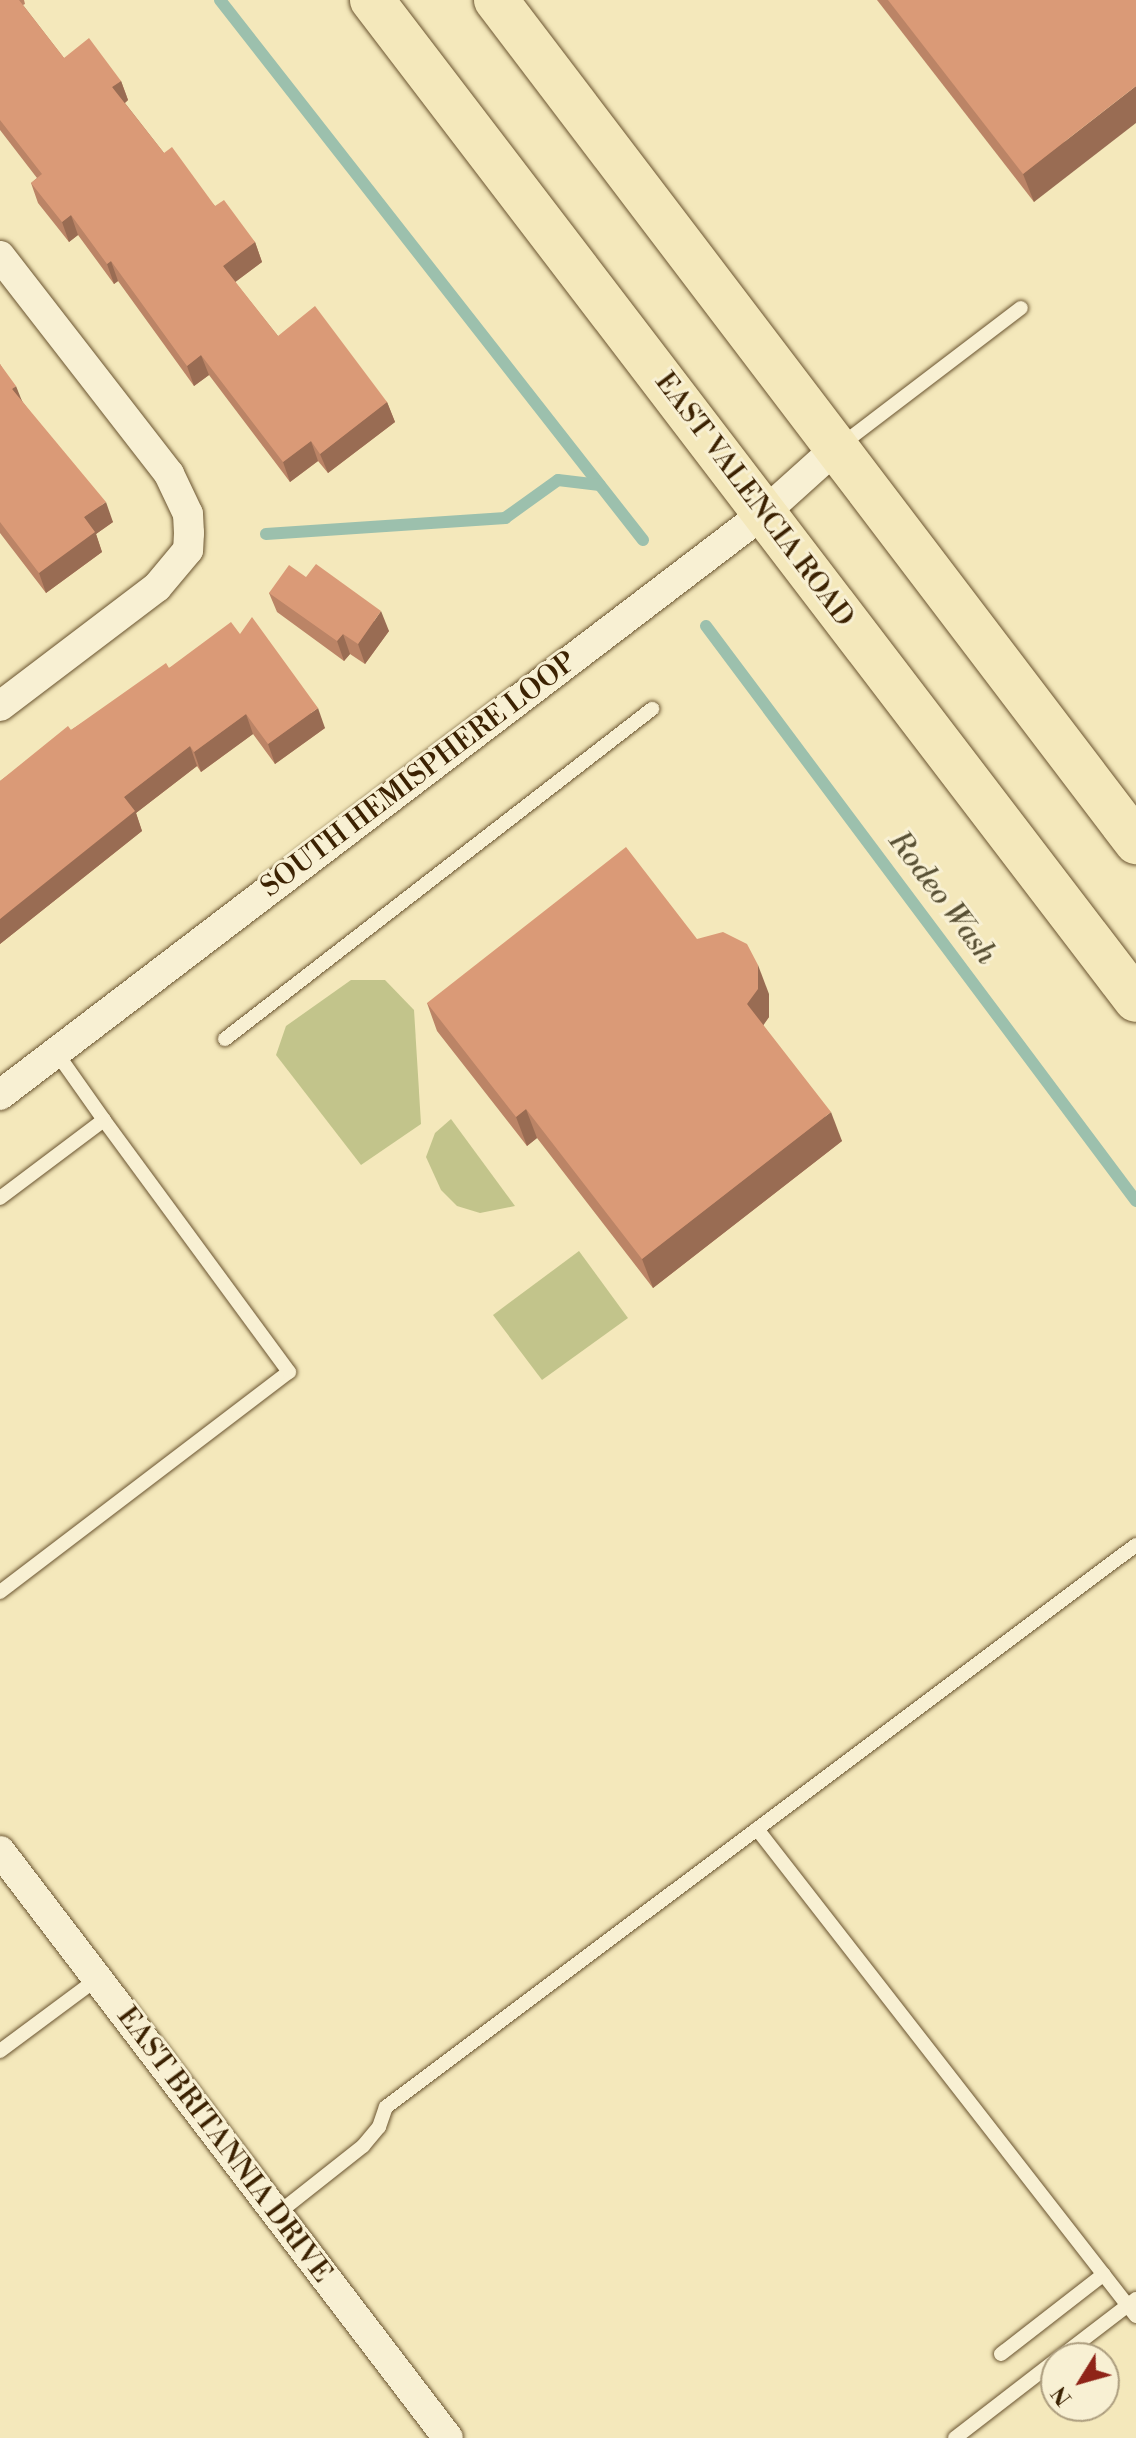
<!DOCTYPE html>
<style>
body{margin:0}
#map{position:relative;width:1136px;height:2438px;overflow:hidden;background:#f4e8bb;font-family:"Libre Bodoni",serif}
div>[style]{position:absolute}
.green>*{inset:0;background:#c2c48b}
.stream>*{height:12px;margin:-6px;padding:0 6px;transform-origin:6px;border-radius:6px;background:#9cc0ad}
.roads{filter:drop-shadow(0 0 2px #6a5430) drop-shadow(0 0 2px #6a5430)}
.service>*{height:14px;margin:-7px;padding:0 7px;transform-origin:7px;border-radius:7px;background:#f8f0d3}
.minor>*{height:30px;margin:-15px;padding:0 15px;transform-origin:15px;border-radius:15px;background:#f8f0d3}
.primary>*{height:44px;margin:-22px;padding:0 22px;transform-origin:22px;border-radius:22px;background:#f4e8bb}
.wall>*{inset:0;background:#bb8466}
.shaded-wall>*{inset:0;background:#996c53}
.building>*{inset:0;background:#da9a77}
span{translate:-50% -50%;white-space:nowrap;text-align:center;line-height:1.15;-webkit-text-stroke:6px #f8f0d3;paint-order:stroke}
.street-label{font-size:28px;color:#3c2202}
.water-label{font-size:30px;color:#595135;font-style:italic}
.north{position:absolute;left:1040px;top:2342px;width:80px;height:80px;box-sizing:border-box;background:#f8f0d3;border:2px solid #ad9e7f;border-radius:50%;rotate:233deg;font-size:22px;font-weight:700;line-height:32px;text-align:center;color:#3c2202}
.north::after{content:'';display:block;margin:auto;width:28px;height:36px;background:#8f2418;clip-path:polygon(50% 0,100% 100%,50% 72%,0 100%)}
</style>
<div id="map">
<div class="green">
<i style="clip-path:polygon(351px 980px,385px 980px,414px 1010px,421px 1124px,361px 1165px,276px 1055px,286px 1026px)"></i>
<i style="clip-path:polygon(451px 1119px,515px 1206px,480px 1213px,457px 1206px,441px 1190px,426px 1157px,435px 1133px)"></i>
<i style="clip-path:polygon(579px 1251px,628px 1318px,542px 1380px,493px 1315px)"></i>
</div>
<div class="stream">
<i style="left:220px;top:0;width:686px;rotate:51.93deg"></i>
<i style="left:266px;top:534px;width:240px;rotate:-3.8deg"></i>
<i style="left:505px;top:518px;width:65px;rotate:-35.6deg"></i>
<i style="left:558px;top:480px;width:42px;rotate:6.8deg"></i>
<i style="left:706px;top:626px;width:718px;rotate:53.21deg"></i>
</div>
<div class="roads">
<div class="service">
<i style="left:841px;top:445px;width:226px;rotate:-37.3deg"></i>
<i style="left:225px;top:1039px;width:540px;rotate:-37.7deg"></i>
<i style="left:0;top:1198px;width:130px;rotate:-36.9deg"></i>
<i style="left:104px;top:1120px;width:83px;rotate:-125.2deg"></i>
<i style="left:0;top:1592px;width:363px;rotate:-37.3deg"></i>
<i style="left:289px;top:1372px;width:313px;rotate:-126.3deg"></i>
<i style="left:757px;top:1829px;width:617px;rotate:52.11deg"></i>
<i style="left:0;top:2051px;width:121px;rotate:-36.6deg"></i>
<i style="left:277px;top:2214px;width:110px;rotate:-38.3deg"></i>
<i style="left:363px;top:2146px;width:25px;rotate:-50deg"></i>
<i style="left:379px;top:2127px;width:21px;rotate:-71deg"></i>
<i style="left:386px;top:2107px;width:937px;rotate:-36.85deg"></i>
<i style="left:1001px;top:2354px;width:130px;rotate:-37.8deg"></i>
<i style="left:1059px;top:2358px;width:97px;rotate:-37.5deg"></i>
<i style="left:955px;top:2438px;width:128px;rotate:-37.7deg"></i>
</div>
<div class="minor">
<i style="left:0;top:256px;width:276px;rotate:52.2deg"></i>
<i style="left:169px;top:474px;width:44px;rotate:64.6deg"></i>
<i style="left:188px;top:514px;width:19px;rotate:87deg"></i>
<i style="left:189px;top:533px;width:17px;rotate:93deg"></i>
<i style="left:188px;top:550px;width:48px;rotate:130deg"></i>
<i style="left:157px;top:587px;width:197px;rotate:142.8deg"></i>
<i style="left:0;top:1095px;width:960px;rotate:-37.3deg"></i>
<i style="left:764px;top:513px;width:94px;rotate:-42deg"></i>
<i style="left:0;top:1851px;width:738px;rotate:52.65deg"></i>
</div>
<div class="primary">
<i style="left:372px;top:0;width:1258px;rotate:52.62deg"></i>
<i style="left:496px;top:0;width:1058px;rotate:52.76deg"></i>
</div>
</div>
<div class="wall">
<i style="clip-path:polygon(0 0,24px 0,25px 4px,23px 5px,64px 58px,121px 81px,128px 100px,125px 103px,164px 153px,215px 206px,255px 242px,262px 262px,235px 282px,278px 336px,387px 402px,395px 422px,328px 473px,318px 461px,290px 482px,209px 375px,194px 386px,118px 281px,114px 284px,78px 235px,69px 242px,38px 203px,31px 183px,37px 178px,0 130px)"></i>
<i style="clip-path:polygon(877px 0,1136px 0,1034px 202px)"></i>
<i style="clip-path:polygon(0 364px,22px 401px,113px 522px,96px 534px,102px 552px,46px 593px,0 533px)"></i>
<i style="clip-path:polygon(306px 577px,389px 631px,365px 664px,350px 654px,344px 661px,277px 612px,269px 593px)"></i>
<i style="clip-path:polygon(240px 634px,325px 728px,275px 764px,253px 734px,201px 772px,197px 766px,136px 813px,142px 831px,0 944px,0 781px,71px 730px,169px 668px)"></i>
<i style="clip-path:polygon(769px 994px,769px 1017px,763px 1025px,842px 1141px,653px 1288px,537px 1138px,527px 1146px,437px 1031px,427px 1003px)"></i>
</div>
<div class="shaded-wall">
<i style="clip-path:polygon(121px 81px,128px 100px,120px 107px,112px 87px)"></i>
<i style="clip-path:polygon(1136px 86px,1136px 123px,1034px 202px,1023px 174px)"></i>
<i style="clip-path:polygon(71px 215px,78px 235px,69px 242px,62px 222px)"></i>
<i style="clip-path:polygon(255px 242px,262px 262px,230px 286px,223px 266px)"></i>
<i style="clip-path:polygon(111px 261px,118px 281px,114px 284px,107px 264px)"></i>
<i style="clip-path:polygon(201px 355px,209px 375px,194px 386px,187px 366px)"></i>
<i style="clip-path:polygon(16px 386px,24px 406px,12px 389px)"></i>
<i style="clip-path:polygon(387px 402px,395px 422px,328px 473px,320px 454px)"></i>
<i style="clip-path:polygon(311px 441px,318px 461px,290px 482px,283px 462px)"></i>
<i style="clip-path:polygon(106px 502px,113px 522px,96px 534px,102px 552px,46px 593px,39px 573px,84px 517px)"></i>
<i style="clip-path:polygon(381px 611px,389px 631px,365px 664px,358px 644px)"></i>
<i style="clip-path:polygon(343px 634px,350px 654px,344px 661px,337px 641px)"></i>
<i style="clip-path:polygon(318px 708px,325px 728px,275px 764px,268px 744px)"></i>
<i style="clip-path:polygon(246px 714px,253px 734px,201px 772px,194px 752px)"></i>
<i style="clip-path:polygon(190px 746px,197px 766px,136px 813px,142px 831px,0 944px,0 919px,124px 797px)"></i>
<i style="clip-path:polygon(758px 965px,769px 994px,769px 1017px,758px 1033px,747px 1004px)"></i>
<i style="clip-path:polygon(526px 1109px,537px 1138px,527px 1146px,516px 1117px)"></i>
<i style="clip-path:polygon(831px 1112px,842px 1141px,653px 1288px,642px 1259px)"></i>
</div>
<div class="building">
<i style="clip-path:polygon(0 0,19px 0,64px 58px,89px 38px,121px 81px,112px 87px,164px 153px,172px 147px,215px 206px,224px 200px,255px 242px,223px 266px,278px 336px,315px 306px,387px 402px,320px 454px,311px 441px,283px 462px,201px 355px,187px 366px,111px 261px,107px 264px,71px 215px,62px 222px,31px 183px,42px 174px,0 120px)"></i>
<i style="clip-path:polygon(888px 0,1136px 0,1136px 86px,1023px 174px)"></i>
<i style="clip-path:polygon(0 364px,16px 386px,12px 389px,106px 502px,84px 517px,95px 532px,39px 573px,0 522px)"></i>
<i style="clip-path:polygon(316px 564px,381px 611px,358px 644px,343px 634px,337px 641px,269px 593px,289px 565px,306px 577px)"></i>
<i style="clip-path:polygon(252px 617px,318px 708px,268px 744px,246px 714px,194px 752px,190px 746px,124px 797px,135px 811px,0 919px,0 781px,68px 726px,71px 730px,166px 663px,169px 668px,231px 622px,240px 634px)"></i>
<i style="clip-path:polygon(626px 847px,697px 939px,723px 932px,747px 944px,758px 965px,758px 989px,747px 1004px,831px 1112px,642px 1259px,526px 1109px,516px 1117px,427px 1003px)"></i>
</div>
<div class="street-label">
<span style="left:754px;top:500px;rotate:53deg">EAST VALENCIA ROAD</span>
<span style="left:419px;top:775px;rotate:-37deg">SOUTH HEMISPHERE LOOP</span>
<span style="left:224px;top:2145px;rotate:53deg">EAST BRITANNIA DRIVE</span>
</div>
<div class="water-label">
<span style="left:942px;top:898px;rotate:53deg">Rodeo Wash</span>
</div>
<div class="north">N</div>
</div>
